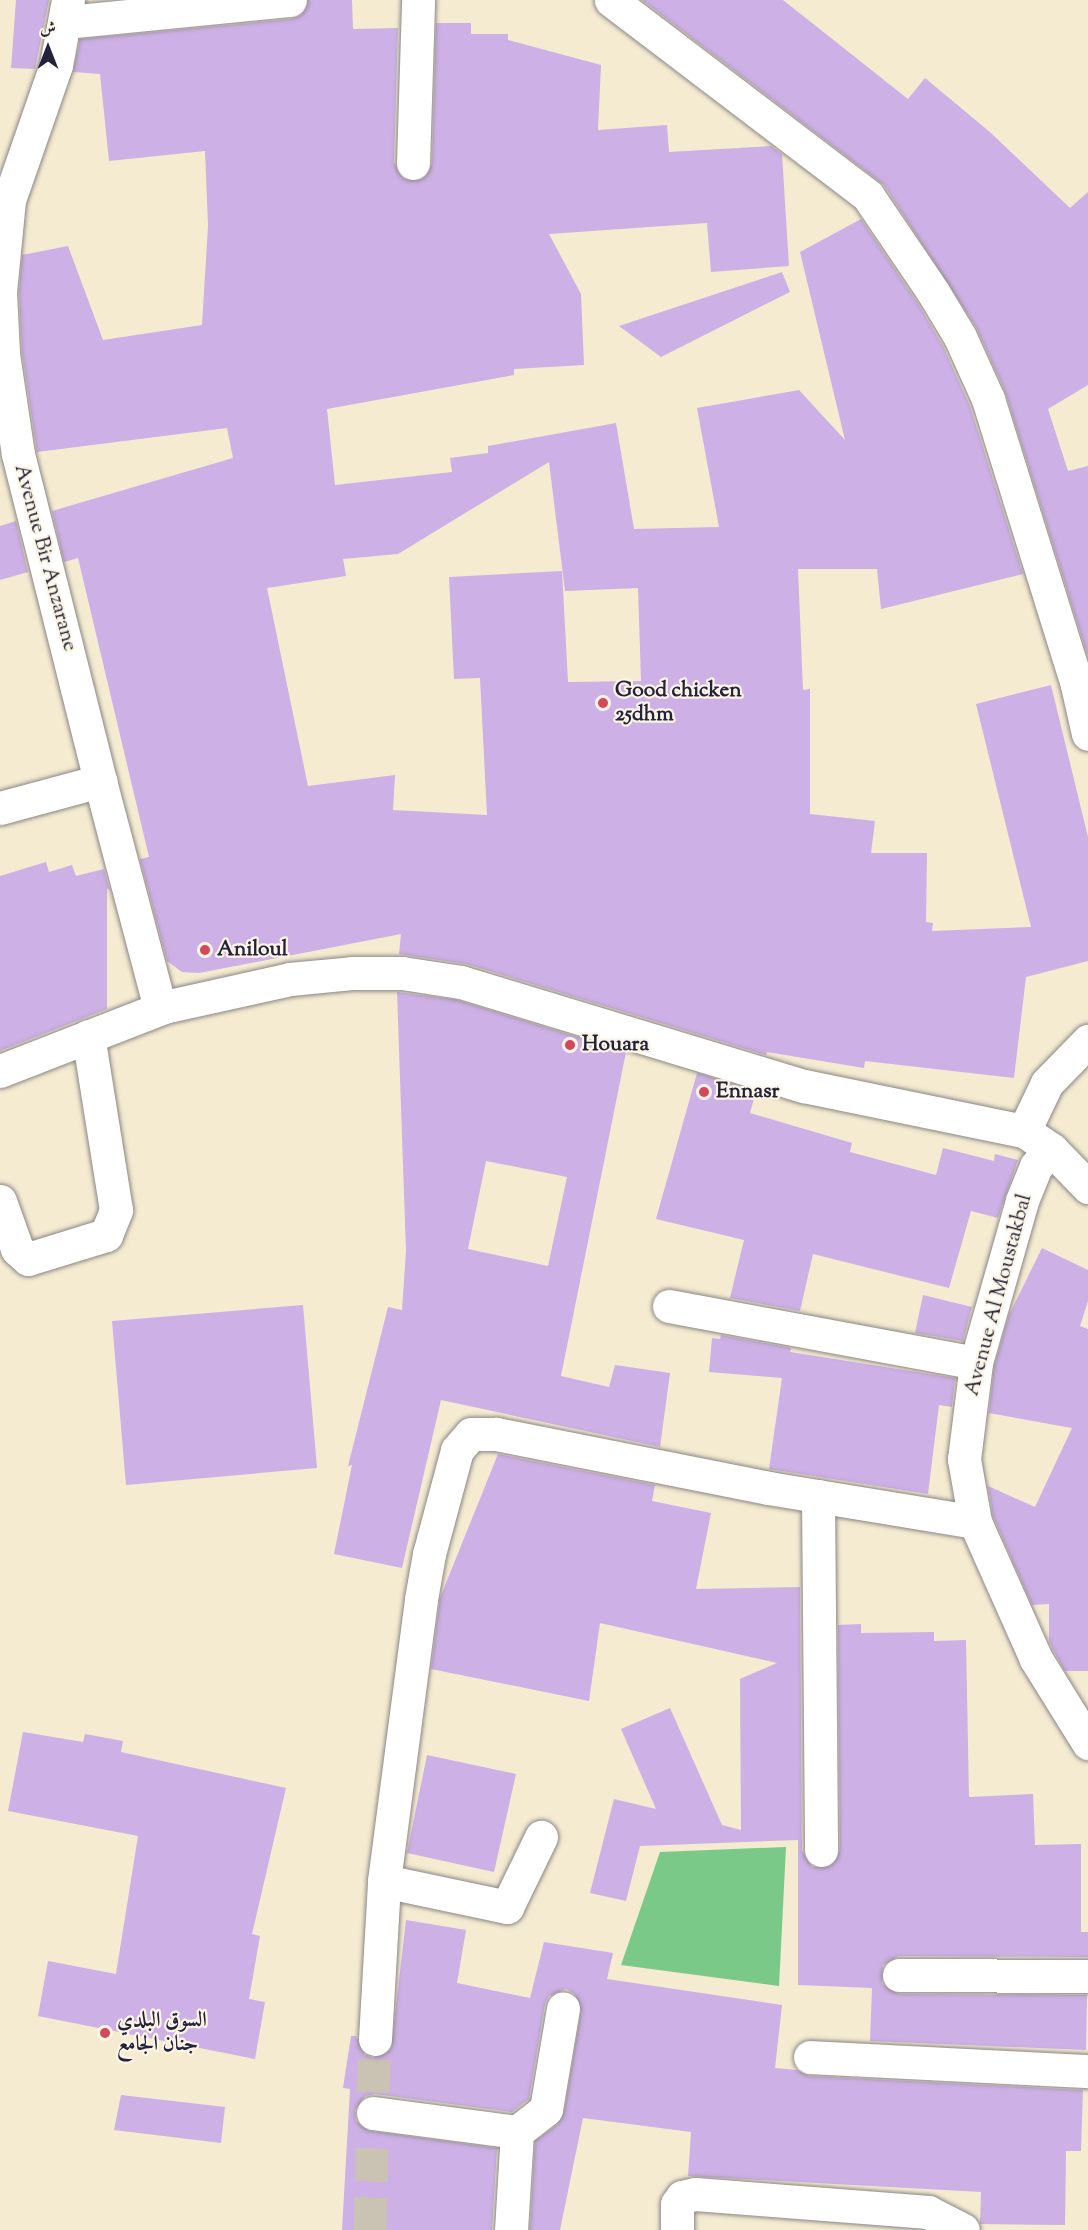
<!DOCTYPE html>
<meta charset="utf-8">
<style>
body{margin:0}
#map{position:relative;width:1088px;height:2230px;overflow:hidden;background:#f4ebd1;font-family:"Sorts Mill Goudy",Amiri,serif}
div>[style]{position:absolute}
.green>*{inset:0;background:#7bc988}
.building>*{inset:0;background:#cdb0e5}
.minor-tunnel>*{height:33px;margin-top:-16.5px;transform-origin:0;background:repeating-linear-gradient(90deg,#cac3b3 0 33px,transparent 0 49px)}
.roads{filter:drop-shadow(0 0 2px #8b8686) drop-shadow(0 0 2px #8b8686)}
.minor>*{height:33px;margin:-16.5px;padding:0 16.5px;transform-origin:16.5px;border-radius:16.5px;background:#fff}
.dots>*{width:16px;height:16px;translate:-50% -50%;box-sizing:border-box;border:3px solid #fcf5e5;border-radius:50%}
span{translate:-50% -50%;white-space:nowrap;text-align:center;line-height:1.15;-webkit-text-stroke:4.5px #fcf5e5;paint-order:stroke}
.street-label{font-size:21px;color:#22223b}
.poi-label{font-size:21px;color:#22223b;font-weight:700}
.left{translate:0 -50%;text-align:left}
.north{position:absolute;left:18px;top:18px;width:60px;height:60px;-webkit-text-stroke:4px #fcf5e5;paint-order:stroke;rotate:0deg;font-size:16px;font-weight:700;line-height:24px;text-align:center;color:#22223b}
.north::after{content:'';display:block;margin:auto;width:21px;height:27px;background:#22223b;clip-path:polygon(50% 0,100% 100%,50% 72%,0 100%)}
</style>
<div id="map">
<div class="green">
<i style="clip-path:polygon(786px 1847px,779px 1986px,621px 1965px,660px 1852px)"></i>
</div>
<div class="building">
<i style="clip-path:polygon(16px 0,49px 0,35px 69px,11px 68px)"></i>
<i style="clip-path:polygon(evenodd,308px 0,352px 0,353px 29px,398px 28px,394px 162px,404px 179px,422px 179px,432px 164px,436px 23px,471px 23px,471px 34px,508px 34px,508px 40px,601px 65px,598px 130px,667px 125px,669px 152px,771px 146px,782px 154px,789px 266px,711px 272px,707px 223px,549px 234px,581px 294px,584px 365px,514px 369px,514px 375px,327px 409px,335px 485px,452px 472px,450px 458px,488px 453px,488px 446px,616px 423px,634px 529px,719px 527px,697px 408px,799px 390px,845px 440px,800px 252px,861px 219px,917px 302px,943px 346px,970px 406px,1023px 574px,881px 609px,877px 569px,798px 569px,803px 690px,810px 689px,810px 814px,875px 821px,871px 853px,927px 853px,926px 922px,933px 923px,932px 931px,1031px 927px,976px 704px,1051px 685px,1088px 837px,1088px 961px,1026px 977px,1014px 1078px,865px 1061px,864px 1068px,767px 1052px,766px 1055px,466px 964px,399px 954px,401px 934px,199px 973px,182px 972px,167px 961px,140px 859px,149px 857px,78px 558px,64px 562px,52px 511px,233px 458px,227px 428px,37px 452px,22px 352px,19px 292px,22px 255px,68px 246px,103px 340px,202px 325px,208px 226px,205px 151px,109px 161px,100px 74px,73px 72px,80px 39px,292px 19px,301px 15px,308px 0,549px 462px,565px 591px,638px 588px,641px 681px,568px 682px,562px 571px,449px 577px,454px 679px,480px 678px,487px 815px,393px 810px,395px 775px,308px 786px,267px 588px,346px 576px,343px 559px,398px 554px,549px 462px)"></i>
<i style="clip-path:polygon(642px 0,783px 0,908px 99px,925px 78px,991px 133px,1070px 208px,1088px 192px,1088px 385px,1048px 409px,1068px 471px,1088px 466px,1088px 657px,1005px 391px,976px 327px,884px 185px)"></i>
<i style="clip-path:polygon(782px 272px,790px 292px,661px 357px,619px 326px)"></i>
<i style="clip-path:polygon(16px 521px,28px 572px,0 580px,0 526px)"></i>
<i style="clip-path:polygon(46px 862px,49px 872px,72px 865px,76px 876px,104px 869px,110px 891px,107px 888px,107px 1009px,0 1051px,0 876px)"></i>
<i style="clip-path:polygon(evenodd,397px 992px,457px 1000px,626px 1052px,561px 1376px,609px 1387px,615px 1365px,670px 1373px,660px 1447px,441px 1400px,402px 1568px,334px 1554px,352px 1465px,348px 1466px,388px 1307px,402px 1310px,406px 1251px,397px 992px,486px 1161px,567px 1177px,548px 1266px,468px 1249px,486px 1161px)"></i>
<i style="clip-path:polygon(697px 1073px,756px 1091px,750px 1113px,852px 1143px,850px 1152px,936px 1175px,943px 1148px,994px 1161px,995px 1154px,1018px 1160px,998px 1218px,971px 1211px,949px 1288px,813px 1254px,800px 1311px,730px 1298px,744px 1240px,656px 1219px)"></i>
<i style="clip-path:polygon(1042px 1248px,1088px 1270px,1088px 1301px,1080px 1326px,1088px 1329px,1088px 1671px,1065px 1671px,1053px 1650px,1049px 1641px,1049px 1604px,1032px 1605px,993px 1516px,988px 1486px,1035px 1507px,1072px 1428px,989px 1413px,994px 1367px,1009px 1315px)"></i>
<i style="clip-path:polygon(923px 1295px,972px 1307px,963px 1341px,915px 1333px)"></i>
<i style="clip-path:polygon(303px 1305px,317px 1468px,126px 1485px,112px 1321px)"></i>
<i style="clip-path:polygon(721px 1335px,791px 1348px,790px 1352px,955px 1378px,952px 1407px,939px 1405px,928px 1494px,769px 1469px,782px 1378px,709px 1372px,712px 1338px,720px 1339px)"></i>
<i style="clip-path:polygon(498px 1454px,655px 1485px,652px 1501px,711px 1513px,696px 1589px,800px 1587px,802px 1850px,812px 1867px,830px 1866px,840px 1850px,838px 1625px,861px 1624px,861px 1633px,934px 1632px,934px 1641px,966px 1640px,969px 1797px,1033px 1794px,1035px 1845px,1081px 1844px,1081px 1932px,1088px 1932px,1088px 1957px,899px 1956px,883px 1965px,882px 1984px,899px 1994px,1087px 1995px,1086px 2050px,870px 2041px,872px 1988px,798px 1985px,798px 1840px,640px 1846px,626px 1901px,590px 1893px,614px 1799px,656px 1809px,621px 1729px,670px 1708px,722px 1825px,741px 1830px,740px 1679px,777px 1663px,600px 1623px,589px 1701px,431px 1669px,440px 1598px)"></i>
<i style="clip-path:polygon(23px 1732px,83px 1742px,85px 1734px,123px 1741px,121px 1752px,286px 1788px,252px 1934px,260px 1936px,249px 1999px,265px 2002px,255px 2059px,38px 2016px,48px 1961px,116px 1974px,138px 1836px,8px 1811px)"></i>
<i style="clip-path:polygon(427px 1755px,516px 1774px,494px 1872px,407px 1853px)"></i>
<i style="clip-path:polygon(406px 1920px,466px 1930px,457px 1983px,530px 1998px,544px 1942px,613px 1953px,607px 1979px,782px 2005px,775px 2068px,797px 2070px,809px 2076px,1083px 2090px,1081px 2151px,1066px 2151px,1065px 2225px,980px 2224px,981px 2192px,688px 2176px,691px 2132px,583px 2118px,560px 2230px,530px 2230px,535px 2141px,558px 2124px,564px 2112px,581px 2011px,575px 1994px,566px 1989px,549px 1996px,545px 2004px,529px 2099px,512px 2112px,375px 2094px,365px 2096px,355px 2110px,356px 2121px,370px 2131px,497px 2148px,492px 2230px,342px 2230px,350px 2089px,343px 2088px,351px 2036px,356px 2036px,364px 2054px,373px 2058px,391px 2049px)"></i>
<i style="clip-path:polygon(121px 2095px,225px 2107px,221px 2143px,114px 2130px)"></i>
</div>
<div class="minor-tunnel">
<i style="left:373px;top:2092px;width:53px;rotate:-87.8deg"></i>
<i style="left:370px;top:2230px;width:91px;rotate:-88.7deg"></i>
</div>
<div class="roads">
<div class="minor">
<i style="left:68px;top:0;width:66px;rotate:100.5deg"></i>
<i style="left:56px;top:65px;width:143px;rotate:109.2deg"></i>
<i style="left:9px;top:200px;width:92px;rotate:95.6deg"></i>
<i style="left:0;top:292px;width:62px;rotate:87.2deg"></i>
<i style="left:3px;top:354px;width:101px;rotate:81.5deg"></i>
<i style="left:18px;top:454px;width:337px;rotate:75.9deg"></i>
<i style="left:100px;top:781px;width:227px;rotate:75.2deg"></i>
<i style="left:158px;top:1000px;width:9px;rotate:49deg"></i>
<i style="left:611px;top:0;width:323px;rotate:37.3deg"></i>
<i style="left:868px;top:196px;width:116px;rotate:55.9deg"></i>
<i style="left:933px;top:292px;width:52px;rotate:59deg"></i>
<i style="left:960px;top:337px;width:68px;rotate:65.7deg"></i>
<i style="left:988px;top:399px;width:300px;rotate:72.7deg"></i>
<i style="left:1077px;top:685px;width:50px;rotate:77.3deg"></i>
<i style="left:66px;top:22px;width:225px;rotate:-5.6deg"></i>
<i style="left:413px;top:163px;width:163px;rotate:-88.2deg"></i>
<i style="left:0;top:808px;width:104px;rotate:-15.1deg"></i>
<i style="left:0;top:1071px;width:176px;rotate:-21.3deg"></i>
<i style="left:164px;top:1007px;width:129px;rotate:-12.5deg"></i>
<i style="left:290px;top:979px;width:62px;rotate:-5.5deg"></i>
<i style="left:352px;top:973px;width:50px"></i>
<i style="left:402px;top:973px;width:60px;rotate:8.7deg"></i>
<i style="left:461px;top:982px;width:358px;rotate:16.9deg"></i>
<i style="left:804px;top:1086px;width:225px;rotate:11.6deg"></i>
<i style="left:1024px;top:1131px;width:34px;rotate:34deg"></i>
<i style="left:1052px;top:1150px;width:52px;rotate:45.8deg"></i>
<i style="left:1024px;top:1131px;width:53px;rotate:-64.4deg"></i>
<i style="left:1047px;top:1083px;width:59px;rotate:-45.7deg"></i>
<i style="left:1052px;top:1150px;width:23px;rotate:135deg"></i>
<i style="left:1036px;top:1166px;width:38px;rotate:112deg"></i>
<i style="left:1022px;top:1201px;width:168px;rotate:105.9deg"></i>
<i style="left:976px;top:1363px;width:97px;rotate:97.1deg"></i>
<i style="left:964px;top:1459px;width:64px;rotate:80.1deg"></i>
<i style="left:975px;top:1522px;width:150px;rotate:66deg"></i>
<i style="left:1036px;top:1659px;width:99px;rotate:58.2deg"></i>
<i style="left:0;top:1201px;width:51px;rotate:70.5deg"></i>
<i style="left:17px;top:1249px;width:15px;rotate:42deg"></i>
<i style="left:28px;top:1259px;width:82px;rotate:-17.1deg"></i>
<i style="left:106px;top:1235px;width:27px;rotate:-68deg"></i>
<i style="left:116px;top:1210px;width:176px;rotate:-99.1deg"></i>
<i style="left:669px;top:1306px;width:312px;rotate:10.5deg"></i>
<i style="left:818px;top:1496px;width:354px;rotate:89.5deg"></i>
<i style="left:384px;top:1881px;width:126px;rotate:11.9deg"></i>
<i style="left:507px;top:1907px;width:78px;rotate:-64.1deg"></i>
<i style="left:899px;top:1975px;width:189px;rotate:0.3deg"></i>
<i style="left:375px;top:2039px;width:158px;rotate:-86.7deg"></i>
<i style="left:384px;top:1881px;width:284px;rotate:-82.5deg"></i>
<i style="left:421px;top:1599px;width:46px;rotate:-79.9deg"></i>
<i style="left:429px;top:1554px;width:108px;rotate:-74.9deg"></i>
<i style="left:457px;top:1450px;width:21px;rotate:-49deg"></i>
<i style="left:471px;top:1434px;width:25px"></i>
<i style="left:496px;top:1434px;width:277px;rotate:11.2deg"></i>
<i style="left:768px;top:1488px;width:210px;rotate:9.3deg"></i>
<i style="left:810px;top:2057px;width:278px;rotate:2.9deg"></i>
<i style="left:373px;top:2113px;width:145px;rotate:7.5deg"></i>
<i style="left:517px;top:2132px;width:98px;rotate:93.5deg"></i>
<i style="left:517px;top:2132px;width:37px;rotate:-38deg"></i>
<i style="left:546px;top:2109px;width:102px;rotate:-80.4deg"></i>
<i style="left:677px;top:2230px;width:26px;rotate:-90deg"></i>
<i style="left:677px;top:2204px;width:9px;rotate:-54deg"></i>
<i style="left:682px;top:2197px;width:13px;rotate:-13deg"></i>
<i style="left:695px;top:2194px;width:234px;rotate:4.4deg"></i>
<i style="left:928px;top:2212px;width:39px;rotate:27deg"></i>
</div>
</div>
<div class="dots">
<i style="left:603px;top:703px;background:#d1495b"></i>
<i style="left:205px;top:950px;background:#d1495b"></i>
<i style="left:570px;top:1045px;background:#d1495b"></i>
<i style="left:704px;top:1092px;background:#d1495b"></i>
<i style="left:105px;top:2033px;background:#d1495b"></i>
</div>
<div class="street-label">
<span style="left:45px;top:558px;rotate:75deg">Avenue Bir Anzarane</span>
<span style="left:999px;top:1295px;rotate:-75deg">Avenue Al Moustakbal</span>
</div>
<div class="poi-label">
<span class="left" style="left:615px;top:703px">Good chicken<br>25dhm</span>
<span class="left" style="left:217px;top:950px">Aniloul</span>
<span class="left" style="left:582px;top:1045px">Houara</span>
<span class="left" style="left:716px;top:1092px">Ennasr</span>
<span class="left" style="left:117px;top:2033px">السوق البلدي<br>جنان الجامع</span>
</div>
<div class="north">ش</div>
</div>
